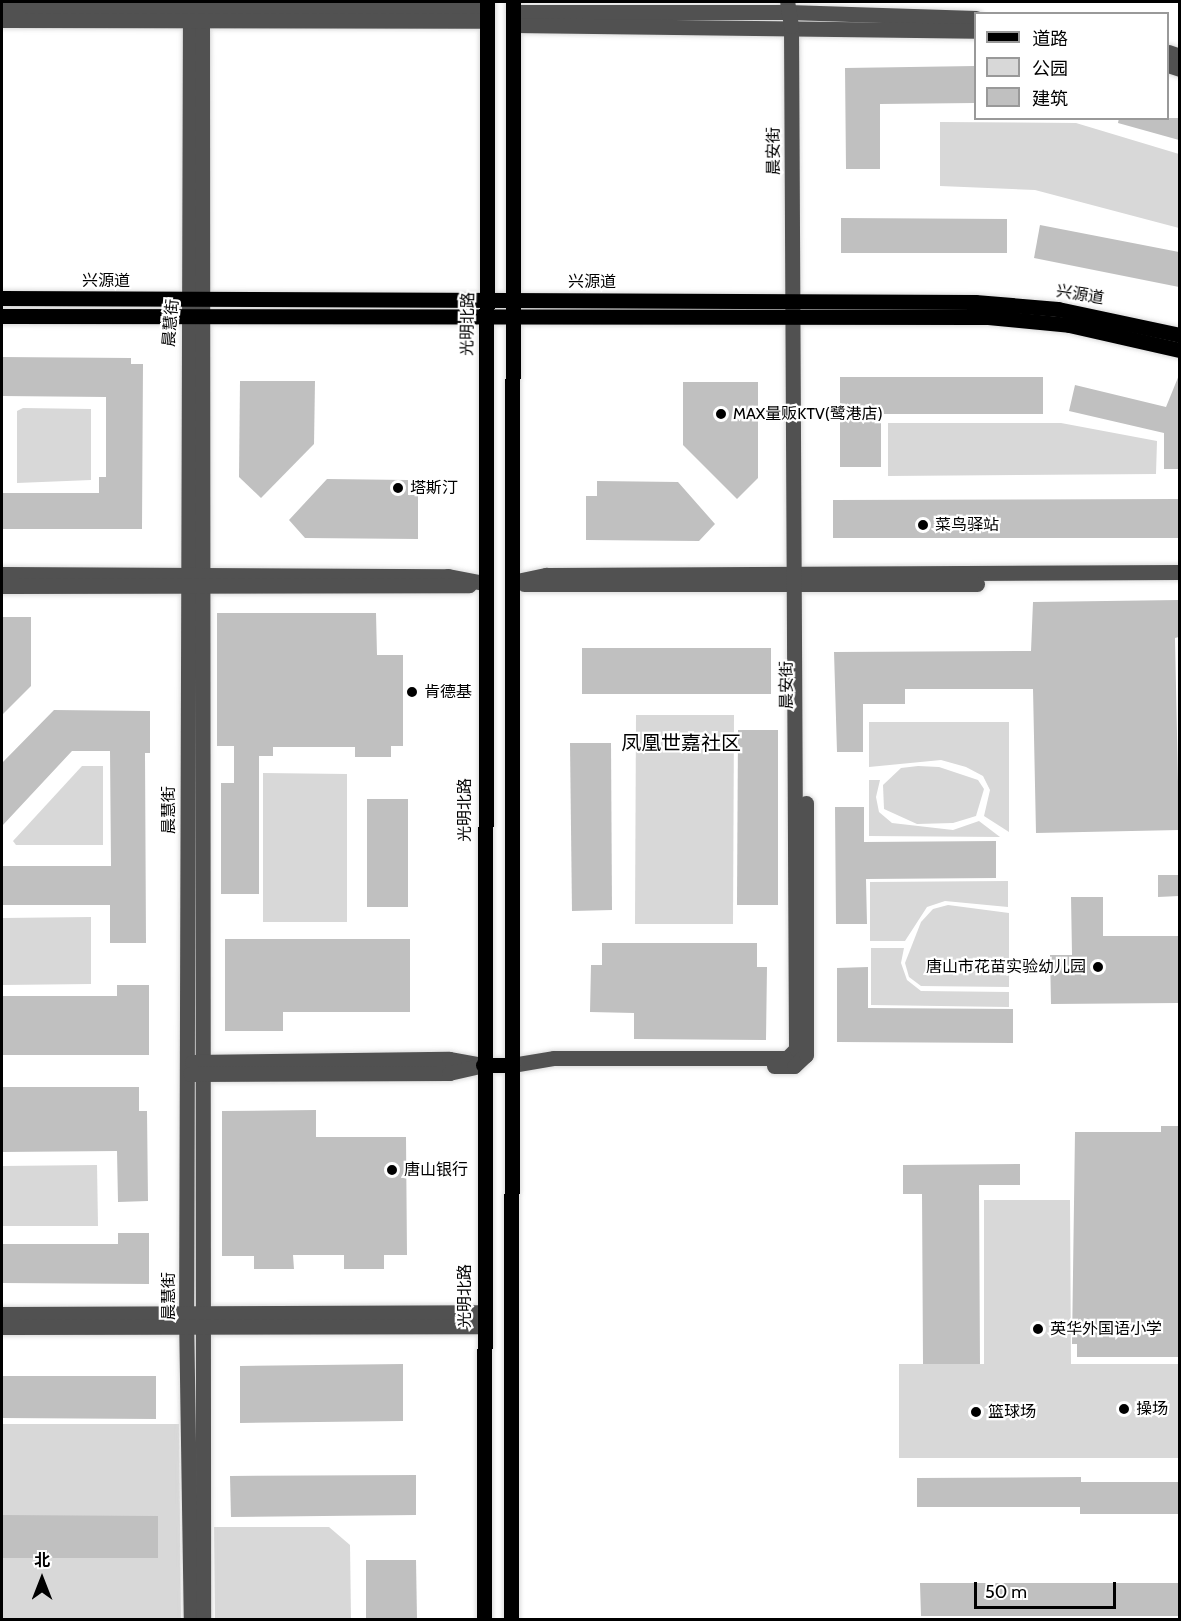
<!DOCTYPE html>
<meta charset="utf-8">
<style>
body{margin:0}
#map{position:relative;width:1181px;height:1621px;overflow:hidden;background:#fff;font-family:Cabin,"Noto Sans SC",sans-serif}
div>[style]{position:absolute}
.green>*{inset:0;background:#d8d8d8}
.building>*{inset:0;background:#c0c0c0}
.roads{filter:drop-shadow(0 0 2px #dbdbdb) drop-shadow(0 0 2px #dbdbdb)}
.minor>*{height:15px;margin:-7.5px;padding:0 7.5px;transform-origin:7.5px;border-radius:7.5px;background:#515151}
.major>*{height:15px;margin:-7.5px;padding:0 7.5px;transform-origin:7.5px;border-radius:7.5px;background:#000}
.dots>*{width:16px;height:16px;translate:-50% -50%;box-sizing:border-box;border:3px solid #fff;border-radius:50%}
span{translate:-50% -50%;white-space:nowrap;text-align:center;line-height:1.15;-webkit-text-stroke:4.5px #fff;paint-order:stroke}
.street-label{font-size:16px;color:#000}
.poi-label{font-size:16px;color:#000}
.left{translate:0 -50%;text-align:left}
.right{translate:-100% -50%;text-align:right}
.quarter-label{font-size:20px;color:#000}
.frame{position:absolute;inset:0;border:3px solid #000;pointer-events:none}
.legend{position:absolute;left:974px;top:12px;width:195px;height:108px;box-sizing:border-box;background:#fff;border:2px solid #999;margin:0;padding:8px 10px;list-style:none;font-size:18px;color:#000}
.legend li{display:flex;align-items:center;gap:12px;height:30px}
.legend b{width:30px;border:2px solid #999}
.north{position:absolute;left:12px;top:1549px;width:60px;height:60px;-webkit-text-stroke:4px #fff;paint-order:stroke;rotate:0deg;font-size:16px;font-weight:700;line-height:24px;text-align:center;color:#000}
.north::after{content:'';display:block;margin:auto;width:21px;height:27px;background:#000;clip-path:polygon(50% 0,100% 100%,50% 72%,0 100%)}
.scale{position:absolute;left:974px;top:1582px;width:142px;height:27px;box-sizing:border-box;border:3px solid #000;border-top:0;padding-left:8px;font-size:18px;line-height:21px;white-space:nowrap;color:#000;-webkit-text-stroke:4px #fff;paint-order:stroke}
</style>
<div id="map">
<div class="green">
<i style="clip-path:polygon(940px 122px,1076px 123px,1179px 154px,1179px 228px,1035px 190px,940px 186px)"></i>
<i style="clip-path:polygon(23px 408px,91px 409px,91px 480px,17px 483px,17px 411px)"></i>
<i style="clip-path:polygon(888px 423px,1061px 423px,1157px 441px,1156px 474px,888px 476px)"></i>
<i style="clip-path:polygon(636px 715px,734px 715px,733px 924px,635px 924px)"></i>
<i style="clip-path:polygon(869px 722px,1009px 722px,1009px 832px,984px 816px,990px 790px,983px 776px,966px 767px,941px 760px,869px 767px)"></i>
<i style="clip-path:polygon(82px 766px,103px 766px,103px 845px,16px 845px,13px 841px)"></i>
<i style="clip-path:polygon(918px 766px,939px 767px,978px 780px,984px 789px,976px 816px,953px 823px,917px 824px,884px 809px,883px 785px,901px 768px)"></i>
<i style="clip-path:polygon(263px 773px,347px 774px,347px 922px,263px 922px)"></i>
<i style="clip-path:polygon(869px 780px,880px 780px,876px 797px,879px 812px,892px 823px,953px 830px,979px 821px,1000px 837px,869px 836px)"></i>
<i style="clip-path:polygon(1008px 881px,1008px 907px,945px 901px,927px 907px,905px 941px,870px 941px,870px 882px)"></i>
<i style="clip-path:polygon(948px 905px,1009px 913px,1009px 987px,921px 986px,909px 977px,905px 963px,921px 922px,933px 909px)"></i>
<i style="clip-path:polygon(91px 917px,91px 984px,2px 985px,2px 918px)"></i>
<i style="clip-path:polygon(871px 948px,904px 948px,901px 963px,907px 980px,921px 991px,1009px 992px,1009px 1007px,871px 1005px)"></i>
<i style="clip-path:polygon(97px 1165px,98px 1226px,2px 1226px,2px 1166px)"></i>
<i style="clip-path:polygon(984px 1200px,1070px 1200px,1071px 1364px,1179px 1364px,1179px 1458px,899px 1458px,899px 1364px,984px 1364px)"></i>
<i style="clip-path:polygon(2px 1424px,179px 1424px,181px 1619px,2px 1619px)"></i>
<i style="clip-path:polygon(214px 1527px,329px 1527px,350px 1545px,351px 1619px,215px 1619px)"></i>
</div>
<div class="building">
<i style="clip-path:polygon(975px 66px,975px 103px,880px 104px,880px 169px,846px 169px,845px 68px)"></i>
<i style="clip-path:polygon(1119px 118px,1179px 118px,1179px 140px,1118px 123px)"></i>
<i style="clip-path:polygon(841px 218px,1007px 219px,1007px 253px,841px 253px)"></i>
<i style="clip-path:polygon(1040px 225px,1179px 252px,1179px 287px,1034px 258px)"></i>
<i style="clip-path:polygon(2px 357px,131px 358px,131px 364px,143px 364px,142px 529px,2px 529px,2px 493px,99px 493px,99px 477px,106px 477px,106px 397px,2px 396px)"></i>
<i style="clip-path:polygon(1179px 375px,1179px 469px,1164px 469px,1164px 433px,1069px 411px,1075px 385px,1166px 407px)"></i>
<i style="clip-path:polygon(840px 377px,1043px 377px,1043px 414px,881px 414px,881px 467px,840px 467px)"></i>
<i style="clip-path:polygon(240px 381px,315px 381px,314px 444px,261px 498px,239px 477px)"></i>
<i style="clip-path:polygon(683px 382px,758px 382px,758px 478px,737px 499px,683px 445px)"></i>
<i style="clip-path:polygon(327px 479px,408px 480px,408px 495px,418px 495px,418px 539px,305px 538px,289px 520px)"></i>
<i style="clip-path:polygon(597px 481px,678px 482px,715px 524px,699px 541px,586px 540px,586px 496px,597px 496px)"></i>
<i style="clip-path:polygon(1179px 499px,1179px 538px,833px 538px,833px 500px)"></i>
<i style="clip-path:polygon(1179px 600px,1179px 637px,1175px 638px,1179px 830px,1036px 833px,1033px 689px,905px 689px,905px 704px,863px 704px,863px 752px,837px 752px,834px 652px,1031px 651px,1033px 602px)"></i>
<i style="clip-path:polygon(217px 613px,376px 613px,377px 655px,403px 655px,403px 746px,391px 746px,391px 757px,355px 757px,355px 747px,273px 747px,273px 756px,259px 756px,259px 894px,221px 894px,221px 783px,234px 783px,234px 746px,217px 746px)"></i>
<i style="clip-path:polygon(2px 617px,31px 617px,31px 686px,2px 715px)"></i>
<i style="clip-path:polygon(582px 648px,771px 648px,771px 694px,582px 694px)"></i>
<i style="clip-path:polygon(54px 710px,150px 711px,150px 753px,145px 753px,146px 943px,110px 943px,110px 905px,2px 905px,2px 866px,111px 866px,110px 751px,72px 751px,2px 826px,2px 763px)"></i>
<i style="clip-path:polygon(738px 730px,778px 730px,778px 905px,737px 905px)"></i>
<i style="clip-path:polygon(570px 743px,611px 743px,612px 910px,572px 911px)"></i>
<i style="clip-path:polygon(367px 799px,408px 799px,408px 907px,367px 907px)"></i>
<i style="clip-path:polygon(835px 807px,864px 807px,864px 842px,996px 841px,996px 878px,866px 879px,867px 924px,836px 924px)"></i>
<i style="clip-path:polygon(1158px 875px,1179px 875px,1179px 896px,1158px 897px)"></i>
<i style="clip-path:polygon(1071px 897px,1103px 897px,1103px 936px,1179px 936px,1179px 1003px,1051px 1004px,1050px 955px,1072px 955px)"></i>
<i style="clip-path:polygon(225px 939px,410px 939px,410px 1012px,283px 1012px,283px 1031px,225px 1031px)"></i>
<i style="clip-path:polygon(602px 943px,757px 943px,757px 967px,767px 967px,766px 1040px,634px 1039px,634px 1013px,590px 1012px,591px 965px,602px 965px)"></i>
<i style="clip-path:polygon(868px 967px,868px 1008px,1013px 1009px,1013px 1043px,837px 1042px,837px 968px)"></i>
<i style="clip-path:polygon(117px 985px,149px 985px,149px 1055px,2px 1055px,2px 996px,117px 996px)"></i>
<i style="clip-path:polygon(2px 1087px,139px 1087px,139px 1111px,147px 1111px,148px 1201px,118px 1202px,117px 1151px,2px 1152px)"></i>
<i style="clip-path:polygon(316px 1110px,316px 1137px,406px 1137px,407px 1255px,384px 1255px,384px 1269px,344px 1269px,344px 1255px,293px 1255px,294px 1269px,254px 1269px,254px 1256px,222px 1256px,222px 1111px)"></i>
<i style="clip-path:polygon(1161px 1126px,1179px 1126px,1179px 1357px,1077px 1357px,1077px 1344px,1072px 1344px,1075px 1132px,1161px 1132px)"></i>
<i style="clip-path:polygon(1020px 1164px,1020px 1185px,979px 1185px,980px 1364px,923px 1364px,922px 1194px,903px 1194px,903px 1165px)"></i>
<i style="clip-path:polygon(118px 1233px,149px 1233px,149px 1284px,2px 1283px,2px 1244px,118px 1244px)"></i>
<i style="clip-path:polygon(403px 1364px,403px 1421px,240px 1423px,240px 1366px)"></i>
<i style="clip-path:polygon(2px 1376px,156px 1376px,156px 1419px,2px 1418px)"></i>
<i style="clip-path:polygon(416px 1475px,416px 1515px,231px 1517px,230px 1476px)"></i>
<i style="clip-path:polygon(1081px 1477px,1081px 1482px,1179px 1482px,1179px 1514px,1080px 1514px,1080px 1507px,917px 1507px,917px 1478px)"></i>
<i style="clip-path:polygon(2px 1515px,158px 1516px,158px 1558px,2px 1558px)"></i>
<i style="clip-path:polygon(366px 1560px,416px 1560px,417px 1620px,366px 1620px)"></i>
<i style="clip-path:polygon(920px 1583px,1179px 1583px,1179px 1616px,921px 1616px)"></i>
</div>
<div class="roads">
<div class="minor">
<i style="left:190px;top:2px;width:1312px;rotate:90.17deg"></i>
<i style="left:186px;top:1314px;width:306px;rotate:89.1deg"></i>
<i style="left:202px;top:2px;width:1618px;rotate:89.96deg"></i>
<i style="left:2px;top:8px;width:485px"></i>
<i style="left:513px;top:12px;width:275px"></i>
<i style="left:788px;top:12px;width:188px;rotate:1.8deg"></i>
<i style="left:2px;top:20px;width:484px;rotate:0.1deg"></i>
<i style="left:513px;top:25px;width:463px;rotate:0.7deg"></i>
<i style="left:1168px;top:52px;width:13px;rotate:18deg"></i>
<i style="left:1168px;top:65px;width:13px;rotate:18deg"></i>
<i style="left:2px;top:574px;width:446px;rotate:0.3deg"></i>
<i style="left:448px;top:576px;width:37px;rotate:11deg"></i>
<i style="left:512px;top:582px;width:35px;rotate:-12deg"></i>
<i style="left:546px;top:575px;width:634px;rotate:-0.27deg"></i>
<i style="left:524px;top:584px;width:453px"></i>
<i style="left:2px;top:586px;width:467px;rotate:-0.1deg"></i>
<i style="left:192px;top:1062px;width:257px;rotate:-0.7deg"></i>
<i style="left:449px;top:1059px;width:28px;rotate:10deg"></i>
<i style="left:512px;top:1065px;width:43px;rotate:-9.5deg"></i>
<i style="left:554px;top:1058px;width:233px"></i>
<i style="left:787px;top:1058px;width:13px;rotate:-45deg"></i>
<i style="left:796px;top:1049px;width:1023px;rotate:-90.28deg"></i>
<i style="left:791px;top:26px;width:24px;rotate:-99deg"></i>
<i style="left:774px;top:1066px;width:20px"></i>
<i style="left:794px;top:1066px;width:16px;rotate:-43deg"></i>
<i style="left:806px;top:1055px;width:252px;rotate:-90deg"></i>
<i style="left:190px;top:1074px;width:259px;rotate:-0.2deg"></i>
<i style="left:449px;top:1073px;width:35px;rotate:-13deg"></i>
<i style="left:2px;top:1314px;width:481px;rotate:-0.2deg"></i>
<i style="left:2px;top:1327px;width:480px;rotate:-0.1deg"></i>
</div>
<div class="major">
<i style="left:2px;top:298px;width:973px;rotate:0.24deg"></i>
<i style="left:975px;top:302px;width:83px;rotate:4.8deg"></i>
<i style="left:1058px;top:309px;width:125px;rotate:12deg"></i>
<i style="left:2px;top:316px;width:986px;rotate:0.06deg"></i>
<i style="left:988px;top:317px;width:81px;rotate:5.6deg"></i>
<i style="left:1069px;top:325px;width:114px;rotate:12.7deg"></i>
<i style="left:483px;top:1065px;width:29px"></i>
<i style="left:484px;top:1620px;width:1618px;rotate:-89.89deg"></i>
<i style="left:511px;top:1620px;width:1618px;rotate:-89.93deg"></i>
</div>
</div>
<div class="dots">
<i style="left:721px;top:414px;background:#000"></i>
<i style="left:398px;top:488px;background:#000"></i>
<i style="left:923px;top:525px;background:#000"></i>
<i style="left:412px;top:692px;background:#000"></i>
<i style="left:1098px;top:967px;background:#000"></i>
<i style="left:392px;top:1170px;background:#000"></i>
<i style="left:1038px;top:1329px;background:#000"></i>
<i style="left:1124px;top:1409px;background:#000"></i>
<i style="left:976px;top:1412px;background:#000"></i>
</div>
<div class="street-label">
<span style="left:774px;top:151px;rotate:-90deg">晨安街</span>
<span style="left:106px;top:281px">兴源道</span>
<span style="left:592px;top:282px">兴源道</span>
<span style="left:1080px;top:295px;rotate:9deg">兴源道</span>
<span style="left:171px;top:323px;rotate:-85deg">晨慧街</span>
<span style="left:468px;top:324px;rotate:-89deg">光明北路</span>
<span style="left:787px;top:685px;rotate:-90deg">晨安街</span>
<span style="left:169px;top:810px;rotate:-90deg">晨慧街</span>
<span style="left:465px;top:810px;rotate:-90deg">光明北路</span>
<span style="left:169px;top:1296px;rotate:-90deg">晨慧街</span>
<span style="left:465px;top:1296px;rotate:-90deg">光明北路</span>
</div>
<div class="poi-label">
<span class="left" style="left:733px;top:414px">MAX量贩KTV(鹭港店)</span>
<span class="left" style="left:410px;top:488px">塔斯汀</span>
<span class="left" style="left:935px;top:525px">菜鸟驿站</span>
<span class="left" style="left:424px;top:692px">肯德基</span>
<span class="right" style="left:1086px;top:967px">唐山市花苗实验幼儿园</span>
<span class="left" style="left:404px;top:1170px">唐山银行</span>
<span class="left" style="left:1050px;top:1329px">英华外国语小学</span>
<span class="left" style="left:1136px;top:1409px">操场</span>
<span class="left" style="left:988px;top:1412px">篮球场</span>
</div>
<div class="quarter-label">
<span style="left:681px;top:743px">凤凰世嘉社区</span>
</div>
<div class="frame"></div>
<ul class="legend">
<li><b style="height:8px;background:#000"></b>道路</li>
<li><b style="height:16px;background:#d8d8d8"></b>公园</li>
<li><b style="height:16px;background:#c0c0c0"></b>建筑</li>
</ul>
<div class="north">北</div>
<div class="scale">50 m</div>
</div>
